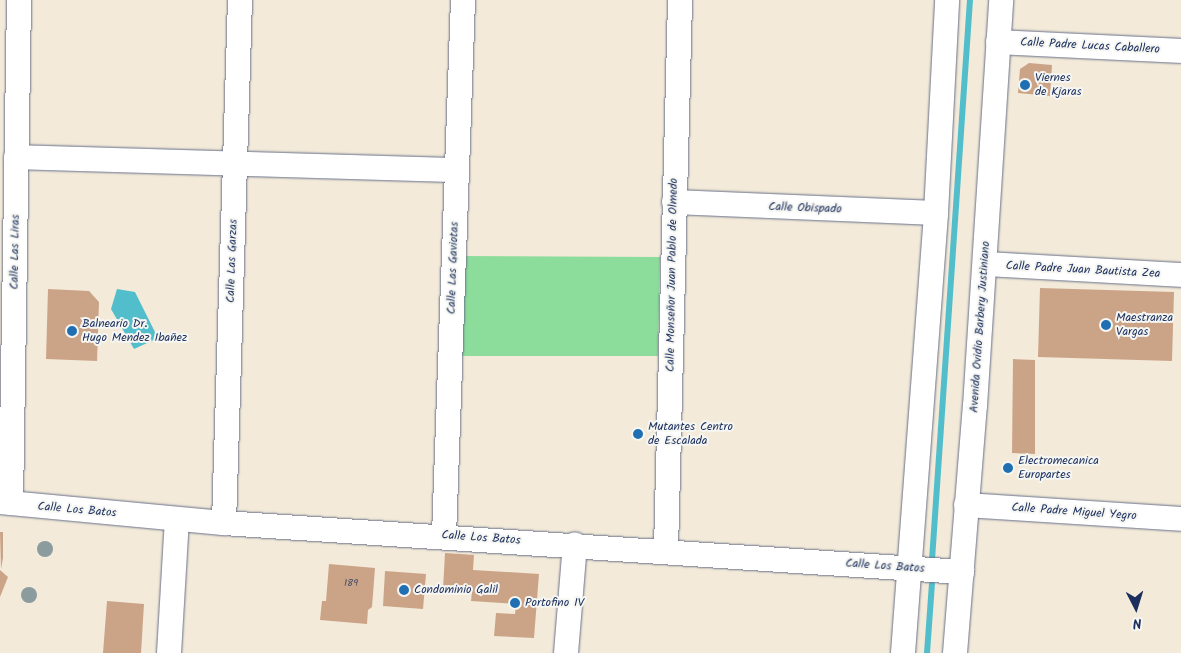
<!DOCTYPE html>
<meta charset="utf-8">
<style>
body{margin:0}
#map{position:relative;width:1181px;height:653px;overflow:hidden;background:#f3ead9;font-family:Kalam,sans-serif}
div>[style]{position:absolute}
.green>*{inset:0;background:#8cdc9b}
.water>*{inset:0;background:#52becc}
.stream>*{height:6px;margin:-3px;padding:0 3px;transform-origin:3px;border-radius:3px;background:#52becc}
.building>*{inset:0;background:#cba488}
.roads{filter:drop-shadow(0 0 1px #677089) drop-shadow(0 0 1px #677089)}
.minor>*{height:24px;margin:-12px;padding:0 12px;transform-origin:12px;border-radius:12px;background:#fff}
.trees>*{width:16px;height:16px;margin:-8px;border-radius:50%;background:#8c9b9e}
.dots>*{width:14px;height:14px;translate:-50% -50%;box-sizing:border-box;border:2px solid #f6f6f2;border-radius:50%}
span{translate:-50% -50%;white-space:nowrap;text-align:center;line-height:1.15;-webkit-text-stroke:4px #f6f6f2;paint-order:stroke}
.number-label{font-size:10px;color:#474c68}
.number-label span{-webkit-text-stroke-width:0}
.street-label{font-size:12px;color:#1b2f5e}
.poi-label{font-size:12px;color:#1b2f5e}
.left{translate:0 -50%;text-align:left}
.north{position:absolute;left:1111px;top:583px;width:50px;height:50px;-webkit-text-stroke:4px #f6f6f2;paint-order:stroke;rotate:175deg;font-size:14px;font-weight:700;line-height:20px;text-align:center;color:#1b2f5e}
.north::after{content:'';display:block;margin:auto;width:18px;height:22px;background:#1b2f5e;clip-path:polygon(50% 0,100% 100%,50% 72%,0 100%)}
</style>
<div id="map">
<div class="green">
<i style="clip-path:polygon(462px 256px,660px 257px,658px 356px,461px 356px)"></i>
</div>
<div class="water">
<i style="clip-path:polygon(117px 289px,135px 292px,158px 338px,134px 349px,111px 309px)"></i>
</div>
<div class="stream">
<i style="left:932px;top:560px;width:561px;rotate:-86.12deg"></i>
<i style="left:927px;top:653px;width:69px;rotate:-85.9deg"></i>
</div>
<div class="building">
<i style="clip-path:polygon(1029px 63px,1052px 65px,1050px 96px,1018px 93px,1020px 69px)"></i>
<i style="clip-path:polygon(1040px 288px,1174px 292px,1172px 361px,1038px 357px)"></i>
<i style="clip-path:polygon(48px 289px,89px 291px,99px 302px,97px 361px,46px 359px)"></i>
<i style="clip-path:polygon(1013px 359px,1035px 360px,1035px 454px,1012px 453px)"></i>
<i style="clip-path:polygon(0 532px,3px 532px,3px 558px,1px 569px)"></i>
<i style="clip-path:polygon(445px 553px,474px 555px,473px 570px,539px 574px,534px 638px,494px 636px,496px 613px,515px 614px,516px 604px,471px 601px,472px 591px,443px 589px)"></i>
<i style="clip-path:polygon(329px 564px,375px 568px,372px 607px,368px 610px,367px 624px,320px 620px,322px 601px,326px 601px)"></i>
<i style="clip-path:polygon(0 570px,8px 577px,0 597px)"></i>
<i style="clip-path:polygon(385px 571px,426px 574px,423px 609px,383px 606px)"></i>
<i style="clip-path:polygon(107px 601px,144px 604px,141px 653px,103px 653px)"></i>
</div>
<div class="roads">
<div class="minor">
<i style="left:998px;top:42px;width:183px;rotate:2.8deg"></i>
<i style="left:16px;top:157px;width:441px;rotate:1.7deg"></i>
<i style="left:674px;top:202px;width:262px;rotate:2.4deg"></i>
<i style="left:985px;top:264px;width:196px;rotate:3.2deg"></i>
<i style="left:0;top:502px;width:225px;rotate:5.4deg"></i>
<i style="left:224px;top:523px;width:740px;rotate:3.8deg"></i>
<i style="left:11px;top:503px;width:503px;rotate:-89.09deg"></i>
<i style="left:966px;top:505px;width:215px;rotate:3.7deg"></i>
<i style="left:224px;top:523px;width:523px;rotate:-88.25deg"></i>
<i style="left:444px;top:536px;width:536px;rotate:-87.97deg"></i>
<i style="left:666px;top:550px;width:550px;rotate:-88.54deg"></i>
<i style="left:169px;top:653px;width:134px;rotate:-86.6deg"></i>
<i style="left:566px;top:653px;width:109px;rotate:-85.3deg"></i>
<i style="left:903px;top:653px;width:441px;rotate:-85.7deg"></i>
<i style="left:936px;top:213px;width:213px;rotate:-87deg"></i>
<i style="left:955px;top:653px;width:248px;rotate:-85.4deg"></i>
<i style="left:975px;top:406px;width:407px;rotate:-86.3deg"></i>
</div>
</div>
<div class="trees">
<i style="left:45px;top:549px"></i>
<i style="left:29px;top:595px"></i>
</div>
<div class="dots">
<i style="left:1025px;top:85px;background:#1f6fb2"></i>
<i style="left:1106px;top:325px;background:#1f6fb2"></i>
<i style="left:72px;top:331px;background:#1f6fb2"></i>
<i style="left:638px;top:434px;background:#1f6fb2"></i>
<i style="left:1008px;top:468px;background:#1f6fb2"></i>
<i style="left:404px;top:590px;background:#1f6fb2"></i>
<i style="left:515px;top:603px;background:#1f6fb2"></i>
</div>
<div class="number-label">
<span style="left:351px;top:584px">189</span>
</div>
<div class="street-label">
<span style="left:1090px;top:46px;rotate:3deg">Calle Padre Lucas Caballero</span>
<span style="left:805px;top:208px;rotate:2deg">Calle Obispado</span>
<span style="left:15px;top:252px;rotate:-89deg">Calle Las Liras</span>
<span style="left:232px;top:261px;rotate:-88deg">Calle Las Garzas</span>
<span style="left:453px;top:268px;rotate:-88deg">Calle Las Gaviotas</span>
<span style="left:1083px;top:270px;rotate:3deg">Calle Padre Juan Bautista Zea</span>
<span style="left:672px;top:275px;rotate:-89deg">Calle Monseñor Juan Pablo de Olmedo</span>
<span style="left:980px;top:327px;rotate:-86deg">Avenida Ovidio Barbery Justiniano</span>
<span style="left:77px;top:510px;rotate:5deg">Calle Los Batos</span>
<span style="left:1074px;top:512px;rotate:4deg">Calle Padre Miguel Yegro</span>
<span style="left:481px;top:538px;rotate:4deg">Calle Los Batos</span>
<span style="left:885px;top:566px;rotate:4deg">Calle Los Batos</span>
</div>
<div class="poi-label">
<span class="left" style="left:1035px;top:85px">Viernes<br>de Kjaras</span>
<span class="left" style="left:1116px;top:325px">Maestranza<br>Vargas</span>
<span class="left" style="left:82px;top:331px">Balneario Dr.<br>Hugo Mendez Ibañez</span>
<span class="left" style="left:648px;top:434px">Mutantes Centro<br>de Escalada</span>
<span class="left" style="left:1018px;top:468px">Electromecanica<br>Europartes</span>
<span class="left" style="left:414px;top:590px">Condominio Galil</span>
<span class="left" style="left:525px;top:603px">Portofino IV</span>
</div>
<div class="north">N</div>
</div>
